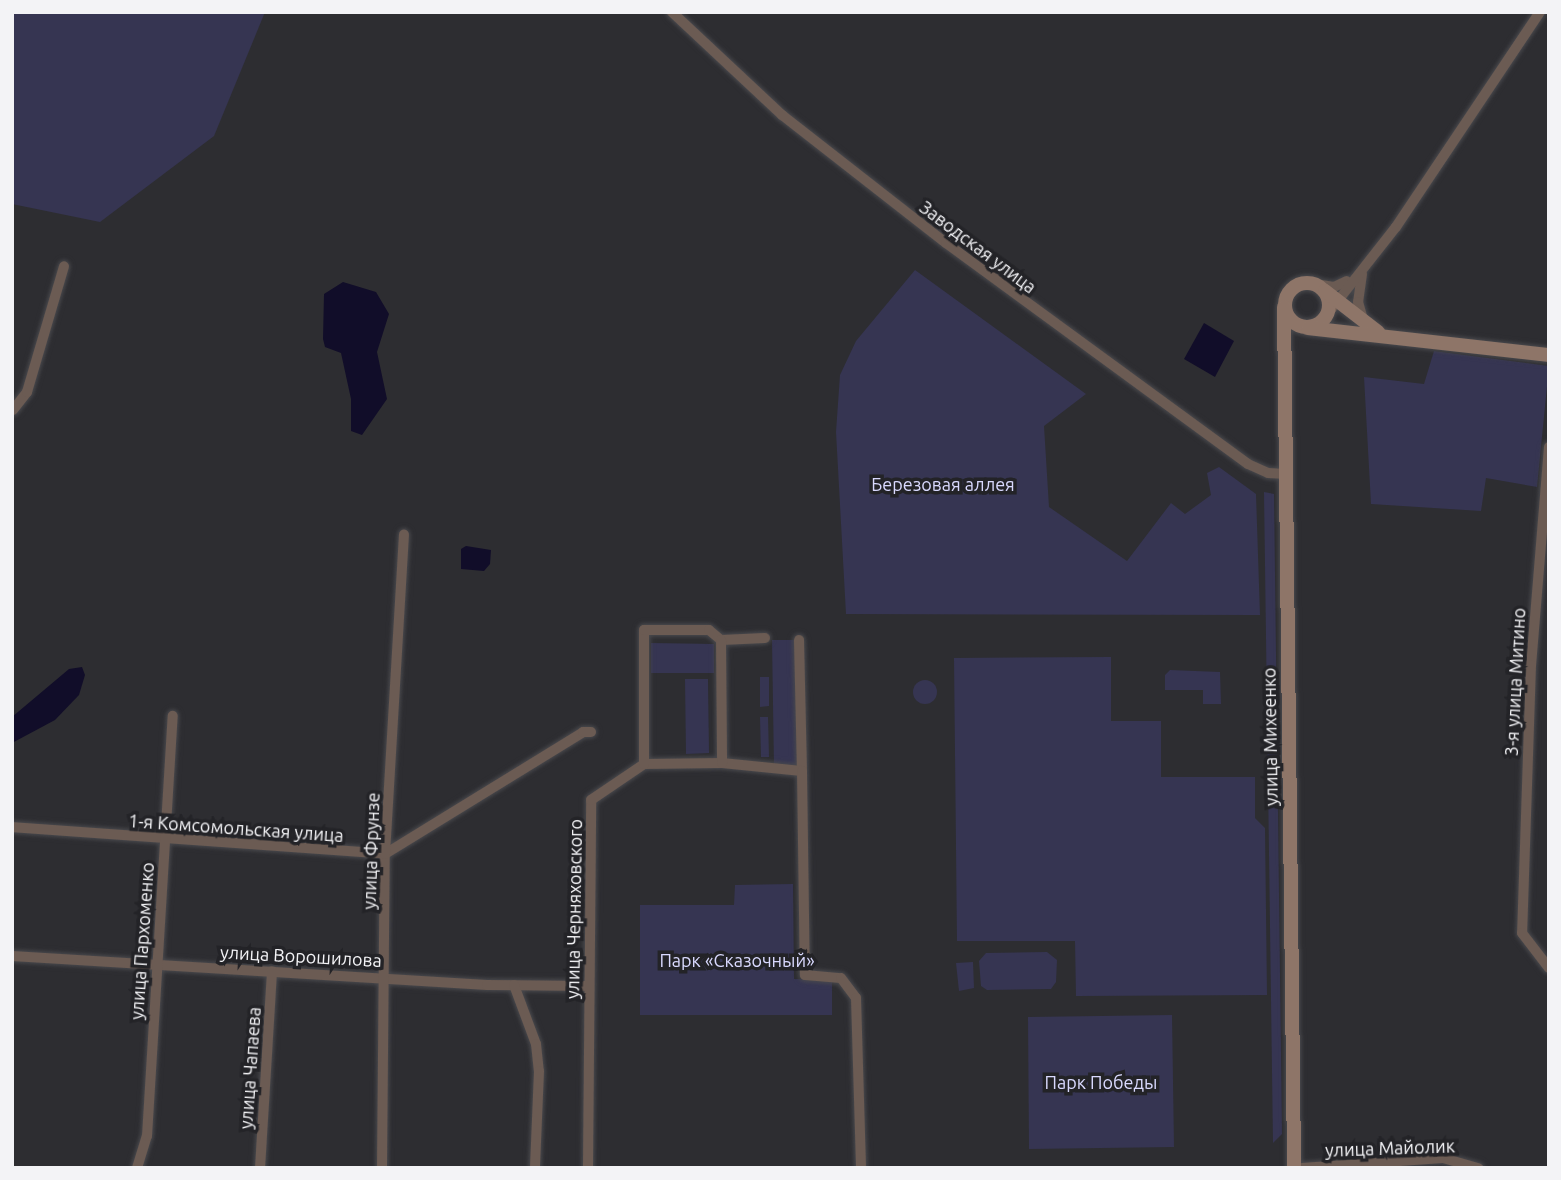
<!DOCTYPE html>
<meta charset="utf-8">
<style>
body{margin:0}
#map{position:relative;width:1561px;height:1180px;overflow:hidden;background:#2d2d31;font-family:Ubuntu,sans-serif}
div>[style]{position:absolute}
.green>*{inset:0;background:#363552}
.round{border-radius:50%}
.water>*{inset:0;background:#110d29}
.roads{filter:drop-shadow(0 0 2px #49494d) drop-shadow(0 0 2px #49494d)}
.street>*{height:10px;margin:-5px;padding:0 5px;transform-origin:5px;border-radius:5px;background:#6b5b53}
.secondary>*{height:14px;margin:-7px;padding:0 7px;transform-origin:7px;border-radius:7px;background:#8e7568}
.secondary>.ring{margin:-7px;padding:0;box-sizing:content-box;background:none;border:14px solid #8e7568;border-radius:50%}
span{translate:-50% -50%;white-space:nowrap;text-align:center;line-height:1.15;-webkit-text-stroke:7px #232327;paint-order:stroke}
.street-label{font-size:18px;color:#f3f3f6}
.park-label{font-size:18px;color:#d9d9fe}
.frame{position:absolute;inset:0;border:14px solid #f3f3f6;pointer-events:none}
</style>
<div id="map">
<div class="green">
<i style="clip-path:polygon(12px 12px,265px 12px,214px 136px,100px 222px,12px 204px)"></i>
<i style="clip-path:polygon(915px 270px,1086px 394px,1044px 426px,1049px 507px,1127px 561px,1171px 503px,1185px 514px,1211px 495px,1207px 473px,1219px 467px,1256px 494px,1260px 615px,846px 614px,836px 432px,840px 375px,856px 341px)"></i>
<i style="clip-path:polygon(1434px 351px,1549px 366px,1537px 487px,1486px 478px,1481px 511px,1371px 504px,1364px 377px,1424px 384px)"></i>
<i style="clip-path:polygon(1264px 492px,1274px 494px,1282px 1134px,1273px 1143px)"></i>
<i style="clip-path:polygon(772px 640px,796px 640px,798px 766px,774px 766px)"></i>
<i style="clip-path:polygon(651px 643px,714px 644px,714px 673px,651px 673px)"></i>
<i style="clip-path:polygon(1111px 657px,1111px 721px,1161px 721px,1161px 777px,1255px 777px,1255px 818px,1265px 828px,1267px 995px,1076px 996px,1075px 941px,957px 941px,954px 658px)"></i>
<i style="clip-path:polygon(1170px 670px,1220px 672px,1221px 704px,1203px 704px,1203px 690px,1165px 690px,1165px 675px)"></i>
<i style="clip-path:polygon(760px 677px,769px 677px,769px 706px,760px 707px)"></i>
<i style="clip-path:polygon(685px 679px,708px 679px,709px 753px,686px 754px)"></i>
<i class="round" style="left:913px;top:680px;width:24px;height:24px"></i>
<i style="clip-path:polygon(760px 717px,768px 717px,769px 757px,761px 757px)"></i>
<i style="clip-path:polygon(793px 884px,794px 979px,832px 980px,832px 1015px,640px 1015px,640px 905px,734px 905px,735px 885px)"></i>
<i style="clip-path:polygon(1047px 952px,1057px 960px,1056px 982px,1051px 989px,987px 990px,981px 986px,979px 961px,986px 953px)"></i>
<i style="clip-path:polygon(973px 962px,974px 988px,959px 991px,956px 963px)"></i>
<i style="clip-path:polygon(1172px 1015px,1174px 1147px,1029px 1149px,1028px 1017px)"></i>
</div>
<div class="water">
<i style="clip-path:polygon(343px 282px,376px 292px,389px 314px,377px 352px,387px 399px,362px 435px,351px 431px,351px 399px,341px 353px,325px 347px,323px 339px,324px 294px)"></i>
<i style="clip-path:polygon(1204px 323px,1234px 341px,1215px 377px,1184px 359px)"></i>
<i style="clip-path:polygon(466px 546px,491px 550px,490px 564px,484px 571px,461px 569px,461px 549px)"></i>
<i style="clip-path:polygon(82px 667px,85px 675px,79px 695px,55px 720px,12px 743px,12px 717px,69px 669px)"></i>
</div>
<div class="roads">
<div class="street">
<i style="left:672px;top:12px;width:151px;rotate:43.1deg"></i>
<i style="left:782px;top:115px;width:208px;rotate:38deg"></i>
<i style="left:946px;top:243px;width:374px;rotate:36.2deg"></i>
<i style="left:1248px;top:464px;width:22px;rotate:24deg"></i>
<i style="left:1268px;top:473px;width:18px;rotate:3deg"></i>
<i style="left:1362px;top:274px;width:28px;rotate:98deg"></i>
<i style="left:1358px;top:302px;width:19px;rotate:74deg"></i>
<i style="left:1315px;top:284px;width:19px;rotate:9deg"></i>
<i style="left:1334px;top:287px;width:14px;rotate:-25deg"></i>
<i style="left:1329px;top:312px;width:108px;rotate:-51.8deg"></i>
<i style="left:1396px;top:227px;width:259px;rotate:-56.2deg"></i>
<i style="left:13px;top:410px;width:23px;rotate:-52deg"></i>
<i style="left:27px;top:392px;width:131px;rotate:-73.6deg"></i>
<i style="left:1549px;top:447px;width:219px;rotate:94.7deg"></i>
<i style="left:1531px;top:665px;width:268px;rotate:91.9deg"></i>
<i style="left:1522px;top:933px;width:44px;rotate:52.4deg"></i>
<i style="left:721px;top:640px;width:44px;rotate:-2.6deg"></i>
<i style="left:799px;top:640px;width:131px;rotate:88.7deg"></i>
<i style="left:644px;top:764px;width:78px;rotate:-0.7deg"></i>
<i style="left:722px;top:763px;width:80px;rotate:5.7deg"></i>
<i style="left:802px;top:771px;width:204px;rotate:89.2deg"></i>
<i style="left:805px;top:975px;width:36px;rotate:5deg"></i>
<i style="left:841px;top:978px;width:25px;rotate:53deg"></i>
<i style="left:856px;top:998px;width:170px;rotate:88.3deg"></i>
<i style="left:12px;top:827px;width:374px;rotate:4.1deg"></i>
<i style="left:385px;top:854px;width:233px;rotate:-31.6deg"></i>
<i style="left:583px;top:732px;width:8px"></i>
<i style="left:12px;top:956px;width:476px;rotate:3.5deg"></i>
<i style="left:487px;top:985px;width:102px;rotate:0.6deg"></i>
<i style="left:514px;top:985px;width:63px;rotate:69.6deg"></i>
<i style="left:536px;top:1044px;width:27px;rotate:84deg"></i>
<i style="left:539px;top:1071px;width:97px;rotate:92.4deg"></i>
<i style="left:137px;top:1168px;width:34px;rotate:-73deg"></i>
<i style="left:147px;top:1136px;width:421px;rotate:-86.5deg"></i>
<i style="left:260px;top:1168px;width:197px;rotate:-86.5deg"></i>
<i style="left:382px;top:1168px;width:314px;rotate:-89.5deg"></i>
<i style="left:385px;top:854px;width:320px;rotate:-86.6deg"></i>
<i style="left:588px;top:1168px;width:368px;rotate:-89.5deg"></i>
<i style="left:591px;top:800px;width:64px;rotate:-34.2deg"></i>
<i style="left:644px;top:764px;width:134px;rotate:-90deg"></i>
<i style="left:644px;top:630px;width:65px"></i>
<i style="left:709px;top:630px;width:16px;rotate:40deg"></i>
<i style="left:721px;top:640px;width:123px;rotate:89.5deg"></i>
<i style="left:1302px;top:1168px;width:141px;rotate:-4.1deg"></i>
<i style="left:1443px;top:1158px;width:37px;rotate:16deg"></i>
</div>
<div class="secondary">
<i class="ring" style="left:1285px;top:283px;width:30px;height:30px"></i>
<i style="left:1325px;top:291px;width:67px;rotate:37.7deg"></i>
<i style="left:1284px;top:307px;width:861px;rotate:89.33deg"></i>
<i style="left:1308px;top:328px;width:243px;rotate:6.4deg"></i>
</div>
</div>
<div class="street-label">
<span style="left:978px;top:247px;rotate:37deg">Заводская улица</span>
<span style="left:1515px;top:682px;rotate:-87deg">3-я улица Митино</span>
<span style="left:1270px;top:737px;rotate:-91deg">улица Михеенко</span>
<span style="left:236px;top:828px;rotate:4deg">1-я Комсомольская улица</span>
<span style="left:371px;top:851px;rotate:-88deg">улица Фрунзе</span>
<span style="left:574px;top:909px;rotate:-89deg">улица Черняховского</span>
<span style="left:142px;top:941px;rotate:-86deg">улица Пархоменко</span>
<span style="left:301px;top:956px;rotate:3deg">улица Ворошилова</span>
<span style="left:250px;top:1068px;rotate:-86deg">улица Чапаева</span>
<span style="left:1390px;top:1148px;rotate:-2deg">улица Майолик</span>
</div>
<div class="park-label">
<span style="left:943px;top:484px">Березовая аллея</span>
<span style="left:737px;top:960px">Парк «Сказочный»</span>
<span style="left:1101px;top:1082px">Парк Победы</span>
</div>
<div class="frame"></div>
</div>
